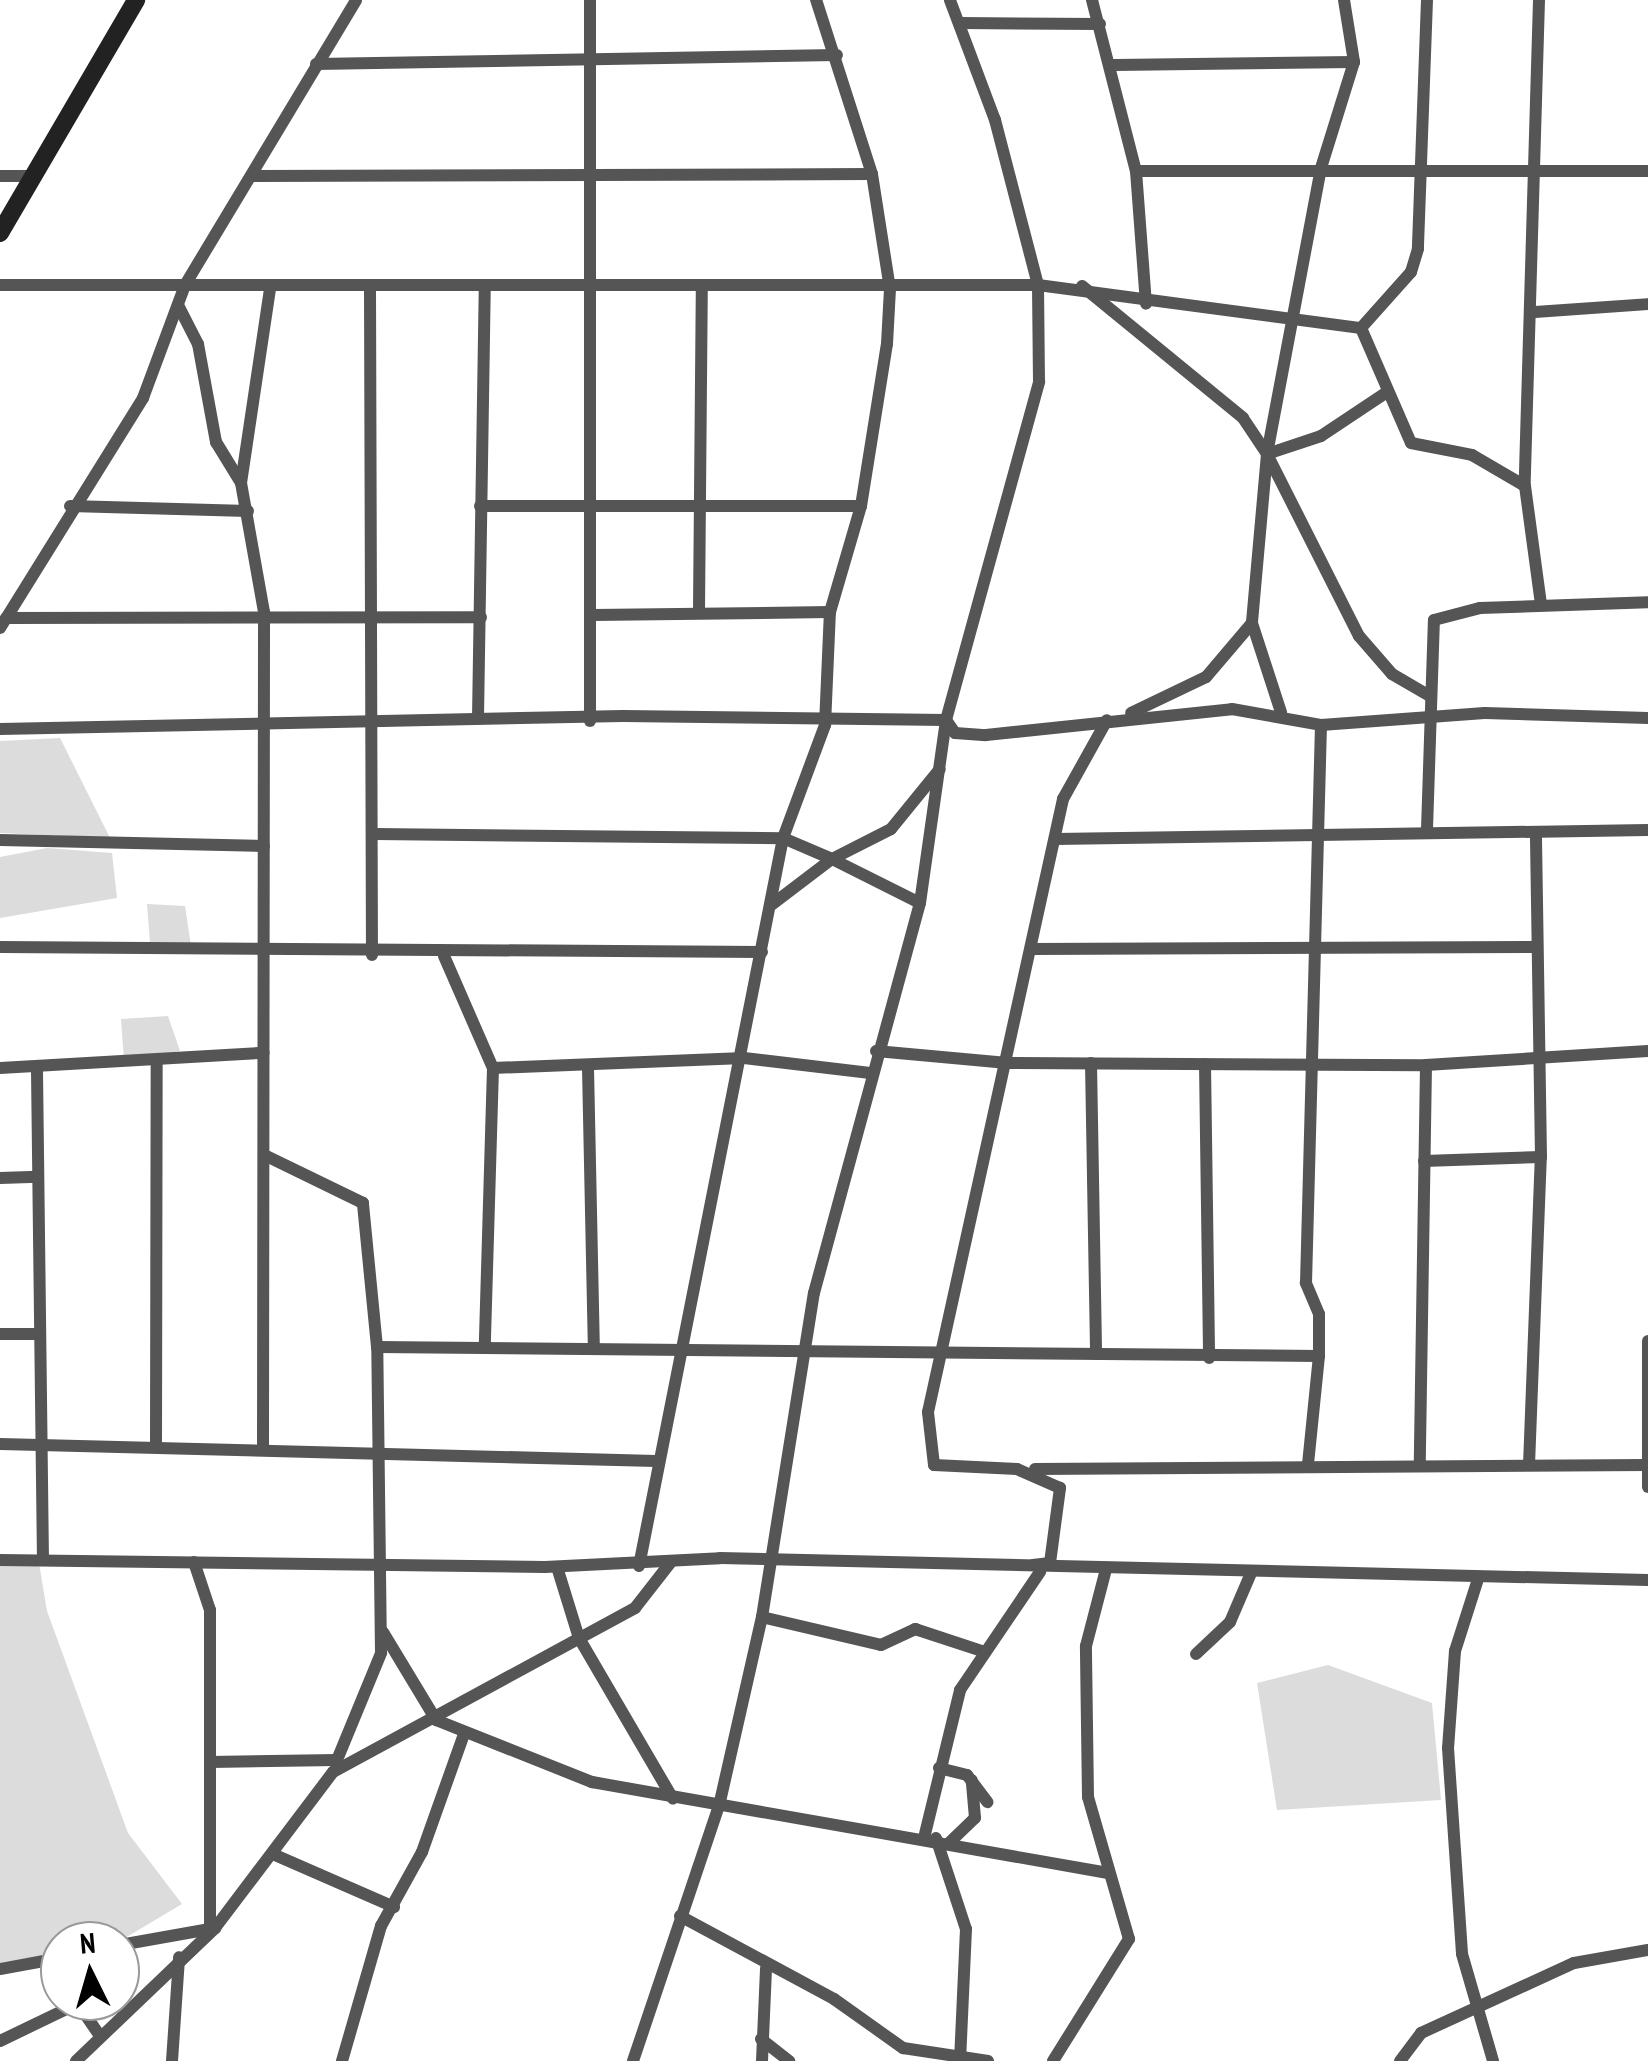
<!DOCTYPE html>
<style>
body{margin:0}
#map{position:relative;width:1648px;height:2061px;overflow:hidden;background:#fff;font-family:"PT Sans Narrow",sans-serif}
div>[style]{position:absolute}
.green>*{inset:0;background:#dcdcdc}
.street>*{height:12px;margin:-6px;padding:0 6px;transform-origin:6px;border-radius:6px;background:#555}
.secondary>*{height:18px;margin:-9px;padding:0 9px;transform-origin:9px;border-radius:9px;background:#222}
span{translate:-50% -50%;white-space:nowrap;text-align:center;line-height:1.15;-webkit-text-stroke:8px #fff;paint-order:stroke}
.north{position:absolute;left:40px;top:1921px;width:100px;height:100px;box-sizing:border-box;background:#fff;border:2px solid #999;border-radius:50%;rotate:355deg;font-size:28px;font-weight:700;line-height:40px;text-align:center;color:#000}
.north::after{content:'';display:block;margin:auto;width:35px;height:45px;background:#000;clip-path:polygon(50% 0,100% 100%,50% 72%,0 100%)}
</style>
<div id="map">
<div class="green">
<i style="clip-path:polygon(60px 738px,110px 838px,0 833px,0 741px)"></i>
<i style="clip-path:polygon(47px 848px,112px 853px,117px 898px,0 918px,0 857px)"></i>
<i style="clip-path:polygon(147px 904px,185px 906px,191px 946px,150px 943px)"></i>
<i style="clip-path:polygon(168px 1016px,180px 1051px,124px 1060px,121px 1019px)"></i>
<i style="clip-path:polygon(39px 1563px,47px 1611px,128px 1833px,182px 1904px,120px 1941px,60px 1941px,60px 1959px,0 1971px,0 1566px)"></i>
<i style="clip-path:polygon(1328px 1665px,1432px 1703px,1441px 1800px,1277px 1810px,1257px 1683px)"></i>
</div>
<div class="street">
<i style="left:590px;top:0;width:721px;rotate:90deg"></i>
<i style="left:1092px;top:0;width:177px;rotate:75.6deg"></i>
<i style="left:1136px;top:171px;width:133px;rotate:85.7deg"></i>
<i style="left:1344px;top:0;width:63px;rotate:80.8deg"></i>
<i style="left:1354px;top:62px;width:111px;rotate:107.3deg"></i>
<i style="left:1321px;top:168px;width:291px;rotate:100.7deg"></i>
<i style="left:1267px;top:454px;width:204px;rotate:63.2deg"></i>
<i style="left:1359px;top:636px;width:50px;rotate:49deg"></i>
<i style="left:1392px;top:674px;width:42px;rotate:30.3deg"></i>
<i style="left:1427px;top:0;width:249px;rotate:92.1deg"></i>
<i style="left:1418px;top:249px;width:24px;rotate:107deg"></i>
<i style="left:1411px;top:272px;width:75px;rotate:131.8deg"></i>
<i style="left:1361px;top:328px;width:125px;rotate:66.5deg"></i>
<i style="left:1411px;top:443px;width:62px;rotate:11.1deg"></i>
<i style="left:1472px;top:455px;width:61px;rotate:30.3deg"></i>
<i style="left:1539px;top:0;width:486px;rotate:91.7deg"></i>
<i style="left:1525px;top:486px;width:120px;rotate:82.3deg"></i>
<i style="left:960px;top:23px;width:140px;rotate:0.4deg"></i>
<i style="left:316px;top:64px;width:521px;rotate:-0.99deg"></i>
<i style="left:1114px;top:65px;width:240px;rotate:-0.7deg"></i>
<i style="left:1136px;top:171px;width:512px"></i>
<i style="left:0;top:176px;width:33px"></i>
<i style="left:252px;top:176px;width:620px;rotate:-0.18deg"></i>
<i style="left:0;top:285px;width:1038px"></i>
<i style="left:1038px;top:285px;width:326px;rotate:7.6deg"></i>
<i style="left:1082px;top:286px;width:208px;rotate:39.3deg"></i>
<i style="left:1243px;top:418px;width:43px;rotate:56.3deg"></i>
<i style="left:1267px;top:454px;width:170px;rotate:95.1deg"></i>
<i style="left:1252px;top:623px;width:71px;rotate:130.4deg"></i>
<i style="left:1206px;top:677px;width:83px;rotate:154.4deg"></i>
<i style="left:370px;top:288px;width:667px;rotate:89.83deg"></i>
<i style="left:178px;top:305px;width:44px;rotate:62.9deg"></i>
<i style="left:198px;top:344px;width:100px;rotate:79.6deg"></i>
<i style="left:216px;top:442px;width:48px;rotate:58.6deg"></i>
<i style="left:1535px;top:312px;width:113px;rotate:-4deg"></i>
<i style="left:1267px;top:454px;width:57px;rotate:-18.4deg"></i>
<i style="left:1321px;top:436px;width:79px;rotate:-33.7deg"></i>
<i style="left:70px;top:506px;width:178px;rotate:1.6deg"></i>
<i style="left:480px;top:506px;width:381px"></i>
<i style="left:699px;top:610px;width:323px;rotate:-89.5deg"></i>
<i style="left:593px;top:615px;width:237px;rotate:-0.7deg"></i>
<i style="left:6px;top:618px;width:475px;rotate:-0.1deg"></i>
<i style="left:1252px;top:623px;width:94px;rotate:72deg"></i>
<i style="left:0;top:628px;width:271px;rotate:-58.1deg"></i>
<i style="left:143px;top:398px;width:121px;rotate:-69.6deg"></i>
<i style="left:185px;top:285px;width:332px;rotate:-59deg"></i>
<i style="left:478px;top:718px;width:430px;rotate:-89.1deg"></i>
<i style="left:0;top:729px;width:623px;rotate:-1.2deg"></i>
<i style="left:623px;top:716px;width:323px;rotate:0.7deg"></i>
<i style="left:946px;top:720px;width:16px;rotate:55deg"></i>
<i style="left:955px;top:733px;width:31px;rotate:4deg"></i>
<i style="left:986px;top:735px;width:247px;rotate:-6deg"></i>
<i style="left:1232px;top:709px;width:90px;rotate:10.2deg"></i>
<i style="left:1321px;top:725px;width:164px;rotate:-4.2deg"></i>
<i style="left:1485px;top:713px;width:163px;rotate:1.8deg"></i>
<i style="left:1427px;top:829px;width:209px;rotate:-88.1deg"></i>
<i style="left:1434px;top:620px;width:48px;rotate:-14.6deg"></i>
<i style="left:1480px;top:608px;width:168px;rotate:-2deg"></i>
<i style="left:375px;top:834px;width:408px;rotate:0.6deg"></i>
<i style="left:783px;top:838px;width:53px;rotate:23.2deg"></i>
<i style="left:832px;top:859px;width:66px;rotate:-27deg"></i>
<i style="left:891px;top:829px;width:77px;rotate:-50.8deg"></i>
<i style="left:1055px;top:839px;width:593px;rotate:-0.87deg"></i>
<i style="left:0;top:840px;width:264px;rotate:1.3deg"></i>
<i style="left:770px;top:906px;width:78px;rotate:-37.2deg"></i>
<i style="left:832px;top:859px;width:98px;rotate:26.6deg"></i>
<i style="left:0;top:947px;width:762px;rotate:0.38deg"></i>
<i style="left:1031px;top:949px;width:501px;rotate:-0.23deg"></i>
<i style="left:444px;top:956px;width:122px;rotate:66.4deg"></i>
<i style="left:493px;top:1068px;width:274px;rotate:91.7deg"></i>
<i style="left:876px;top:1051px;width:132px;rotate:5.2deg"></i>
<i style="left:1007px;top:1063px;width:419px;rotate:0.3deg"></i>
<i style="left:1426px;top:1065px;width:397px;rotate:90.9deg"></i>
<i style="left:1091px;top:1063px;width:291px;rotate:89deg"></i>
<i style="left:1205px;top:1064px;width:294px;rotate:89.2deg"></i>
<i style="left:1426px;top:1065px;width:222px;rotate:-3.6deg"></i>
<i style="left:0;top:1068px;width:264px;rotate:-3.3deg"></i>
<i style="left:493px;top:1068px;width:251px;rotate:-2.3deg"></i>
<i style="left:744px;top:1058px;width:127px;rotate:6.8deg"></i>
<i style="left:588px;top:1068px;width:276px;rotate:88.8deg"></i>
<i style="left:37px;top:1071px;width:489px;rotate:89.3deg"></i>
<i style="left:1424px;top:1161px;width:117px;rotate:-2deg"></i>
<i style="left:0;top:1178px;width:38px;rotate:-2deg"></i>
<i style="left:0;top:1334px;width:40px"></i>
<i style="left:1648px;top:1341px;width:146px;rotate:90deg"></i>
<i style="left:377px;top:1347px;width:942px;rotate:0.55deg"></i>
<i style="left:0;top:1444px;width:656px;rotate:1.48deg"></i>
<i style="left:156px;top:1445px;width:382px;rotate:-89.9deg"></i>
<i style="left:263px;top:1450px;width:838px;rotate:-89.93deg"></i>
<i style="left:264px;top:612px;width:131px;rotate:-100.1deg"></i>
<i style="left:241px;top:483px;width:195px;rotate:-81.5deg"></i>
<i style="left:1308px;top:1464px;width:109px;rotate:-84.2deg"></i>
<i style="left:1319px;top:1356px;width:42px;rotate:-90deg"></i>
<i style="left:1319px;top:1314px;width:34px;rotate:-113deg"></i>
<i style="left:1306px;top:1283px;width:558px;rotate:-88.46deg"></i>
<i style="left:1529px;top:1465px;width:308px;rotate:-87.8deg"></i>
<i style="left:1541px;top:1157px;width:323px;rotate:-90.9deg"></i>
<i style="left:1035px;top:1469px;width:613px;rotate:-0.37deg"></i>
<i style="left:0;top:1560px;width:545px;rotate:0.74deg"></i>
<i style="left:545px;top:1567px;width:175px;rotate:-2.9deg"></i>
<i style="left:720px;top:1558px;width:928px;rotate:1.36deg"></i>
<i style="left:194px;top:1562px;width:51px;rotate:71.6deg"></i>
<i style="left:210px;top:1610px;width:316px;rotate:90deg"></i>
<i style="left:1033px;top:1565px;width:17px;rotate:-7deg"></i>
<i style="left:1050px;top:1563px;width:76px;rotate:-82.4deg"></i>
<i style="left:1060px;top:1488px;width:47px;rotate:-156.2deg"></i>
<i style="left:1017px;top:1469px;width:83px;rotate:-177.2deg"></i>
<i style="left:934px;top:1465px;width:53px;rotate:-96.5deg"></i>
<i style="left:928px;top:1412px;width:628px;rotate:-77.58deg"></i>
<i style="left:1063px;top:799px;width:90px;rotate:-60.9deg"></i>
<i style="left:639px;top:1566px;width:742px;rotate:-78.81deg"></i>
<i style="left:783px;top:838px;width:121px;rotate:-69.6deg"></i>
<i style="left:825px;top:725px;width:113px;rotate:-87.5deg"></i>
<i style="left:830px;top:612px;width:110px;rotate:-73.7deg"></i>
<i style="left:861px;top:506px;width:164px;rotate:-80.9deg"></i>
<i style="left:887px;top:344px;width:55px;rotate:-86.9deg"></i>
<i style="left:890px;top:289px;width:116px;rotate:-98.9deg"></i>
<i style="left:872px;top:174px;width:183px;rotate:-107.8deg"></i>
<i style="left:557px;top:1567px;width:74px;rotate:72.8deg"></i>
<i style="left:579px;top:1638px;width:186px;rotate:59.7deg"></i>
<i style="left:1478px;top:1579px;width:76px;rotate:107.7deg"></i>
<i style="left:1455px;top:1651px;width:97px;rotate:94.1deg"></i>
<i style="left:1448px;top:1748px;width:206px;rotate:86.1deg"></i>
<i style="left:1462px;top:1954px;width:111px;rotate:73.8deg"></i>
<i style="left:762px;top:1617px;width:122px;rotate:13.2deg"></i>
<i style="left:881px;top:1645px;width:38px;rotate:-25deg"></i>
<i style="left:915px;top:1629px;width:74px;rotate:18.2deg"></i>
<i style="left:383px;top:1632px;width:103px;rotate:58.9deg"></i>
<i style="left:436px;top:1720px;width:168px;rotate:21.7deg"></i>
<i style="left:592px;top:1782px;width:524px;rotate:10deg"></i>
<i style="left:1196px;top:1654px;width:47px;rotate:-43.3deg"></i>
<i style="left:1230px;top:1622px;width:53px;rotate:-66.8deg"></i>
<i style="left:210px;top:1762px;width:127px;rotate:-0.9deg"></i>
<i style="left:337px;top:1760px;width:116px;rotate:-67.6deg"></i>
<i style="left:381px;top:1653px;width:306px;rotate:-90.7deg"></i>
<i style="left:377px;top:1347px;width:145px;rotate:-95.6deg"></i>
<i style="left:363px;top:1203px;width:110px;rotate:-154.1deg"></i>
<i style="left:939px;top:1768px;width:29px;rotate:14deg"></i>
<i style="left:967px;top:1775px;width:34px;rotate:53deg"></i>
<i style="left:925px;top:1834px;width:148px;rotate:-76.3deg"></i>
<i style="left:960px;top:1690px;width:143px;rotate:-55.9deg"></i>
<i style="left:936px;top:1838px;width:96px;rotate:71.8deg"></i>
<i style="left:966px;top:1929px;width:131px;rotate:92.6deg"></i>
<i style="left:949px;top:1843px;width:36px;rotate:-44deg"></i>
<i style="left:975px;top:1818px;width:38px;rotate:-95deg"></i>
<i style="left:275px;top:1855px;width:130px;rotate:23.6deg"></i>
<i style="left:680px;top:1916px;width:175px;rotate:28.3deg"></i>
<i style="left:834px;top:1999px;width:85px;rotate:35.4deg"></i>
<i style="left:903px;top:2048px;width:86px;rotate:8.7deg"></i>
<i style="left:120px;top:1945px;width:97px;rotate:-10.1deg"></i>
<i style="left:0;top:1969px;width:61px;rotate:-10.4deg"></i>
<i style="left:76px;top:2001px;width:42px;rotate:55.6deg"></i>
<i style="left:761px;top:2039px;width:36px;rotate:38deg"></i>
<i style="left:0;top:2041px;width:85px;rotate:-25.7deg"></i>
<i style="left:76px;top:2061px;width:192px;rotate:-43.7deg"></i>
<i style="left:215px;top:1928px;width:196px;rotate:-52.9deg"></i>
<i style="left:333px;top:1772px;width:344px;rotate:-28.5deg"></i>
<i style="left:635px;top:1608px;width:58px;rotate:-52deg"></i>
<i style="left:172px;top:2061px;width:104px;rotate:-86.1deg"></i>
<i style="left:342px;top:2061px;width:141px;rotate:-73.9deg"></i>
<i style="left:381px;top:1926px;width:85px;rotate:-61deg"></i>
<i style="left:422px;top:1852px;width:125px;rotate:-70.4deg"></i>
<i style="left:633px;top:2061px;width:269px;rotate:-71.4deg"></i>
<i style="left:719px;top:1806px;width:194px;rotate:-77.2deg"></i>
<i style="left:762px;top:1617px;width:328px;rotate:-80.9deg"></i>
<i style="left:814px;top:1293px;width:404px;rotate:-74.8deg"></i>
<i style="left:920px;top:903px;width:185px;rotate:-81.9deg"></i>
<i style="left:946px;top:720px;width:351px;rotate:-74.6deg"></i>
<i style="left:1039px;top:382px;width:97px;rotate:-90.6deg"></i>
<i style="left:1038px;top:285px;width:171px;rotate:-104.6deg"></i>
<i style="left:995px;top:120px;width:128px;rotate:-110.6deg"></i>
<i style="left:762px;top:2061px;width:93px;rotate:-87.5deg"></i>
<i style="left:1053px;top:2061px;width:144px;rotate:-58.1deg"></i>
<i style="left:1129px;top:1939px;width:148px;rotate:-106.1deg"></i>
<i style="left:1088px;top:1797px;width:151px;rotate:-90.8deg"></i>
<i style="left:1086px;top:1646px;width:80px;rotate:-75.4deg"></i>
<i style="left:1400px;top:2061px;width:35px;rotate:-53deg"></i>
<i style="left:1421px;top:2033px;width:168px;rotate:-24.6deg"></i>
<i style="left:1574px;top:1963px;width:75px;rotate:-10deg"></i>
</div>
<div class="secondary">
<i style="left:0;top:233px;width:270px;rotate:-59.7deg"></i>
</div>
<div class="north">N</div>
</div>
